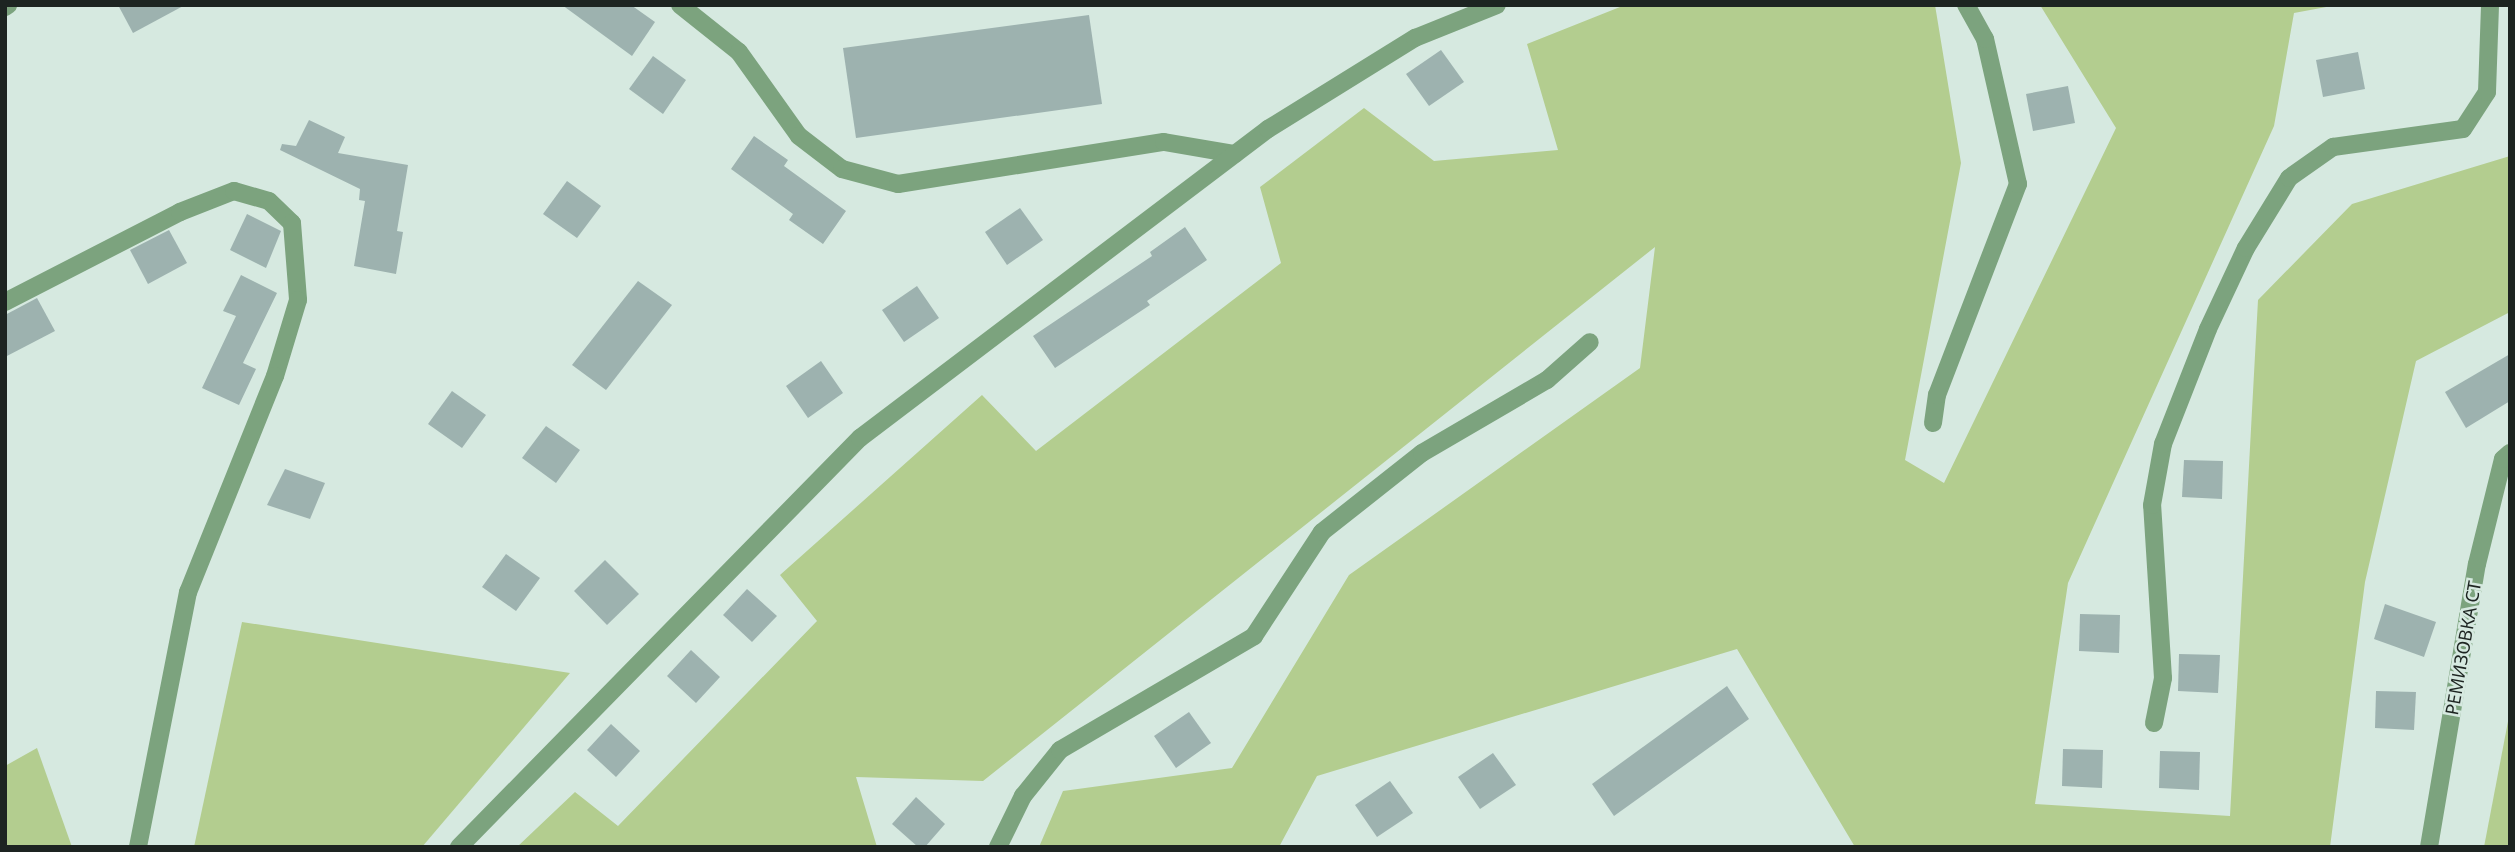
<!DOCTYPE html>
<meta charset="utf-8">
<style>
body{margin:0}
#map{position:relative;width:2515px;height:852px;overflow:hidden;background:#d6e9e0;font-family:"Noto Sans",sans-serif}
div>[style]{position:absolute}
.green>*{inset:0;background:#b3cd8f}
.building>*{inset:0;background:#9db2af}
.street>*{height:18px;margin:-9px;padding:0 9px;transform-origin:9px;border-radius:9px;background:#7ca37e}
span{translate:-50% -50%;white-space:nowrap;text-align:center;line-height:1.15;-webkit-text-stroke:5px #d6e9e0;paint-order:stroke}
.street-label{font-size:18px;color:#1d2421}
.frame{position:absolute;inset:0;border:7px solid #1d2421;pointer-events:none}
</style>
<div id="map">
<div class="green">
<i style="clip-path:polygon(1625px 5px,1935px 5px,1961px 163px,1905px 460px,1944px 483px,2116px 128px,2040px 5px,2337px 5px,2294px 13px,2274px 126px,2068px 583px,2035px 804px,2230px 816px,2258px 300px,2352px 204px,2510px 156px,2510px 312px,2416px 361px,2365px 582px,2330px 847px,1855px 847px,1737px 649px,1317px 776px,1279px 847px,1039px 847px,1063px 791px,1232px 768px,1349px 575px,1640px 368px,1655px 247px,983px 781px,856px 777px,877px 847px,517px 847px,575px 792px,618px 826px,817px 621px,780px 575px,982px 395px,1036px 451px,1281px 263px,1260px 187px,1364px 108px,1434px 161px,1558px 150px,1527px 44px)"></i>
<i style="clip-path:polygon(242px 622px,570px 673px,422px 847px,194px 847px)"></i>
<i style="clip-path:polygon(2510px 711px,2510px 847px,2484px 847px)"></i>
<i style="clip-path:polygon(37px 748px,72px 847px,5px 847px,5px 766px)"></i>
</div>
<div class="building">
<i style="clip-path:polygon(118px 5px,185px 5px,133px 33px)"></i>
<i style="clip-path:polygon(562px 5px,631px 5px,655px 22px,632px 56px)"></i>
<i style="clip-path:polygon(1089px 15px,1102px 104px,856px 138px,843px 48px)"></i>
<i style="clip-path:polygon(1441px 50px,1464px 82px,1429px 106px,1406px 74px)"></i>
<i style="clip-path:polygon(2358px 52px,2365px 89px,2323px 97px,2316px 60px)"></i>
<i style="clip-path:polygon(653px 56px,686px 80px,663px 114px,629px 89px)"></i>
<i style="clip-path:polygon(2068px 86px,2075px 123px,2033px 131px,2026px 94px)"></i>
<i style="clip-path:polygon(309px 120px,345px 137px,338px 153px,408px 165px,397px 231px,403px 232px,396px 274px,354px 266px,365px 201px,359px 200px,360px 189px,280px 150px,282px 144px,296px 146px)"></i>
<i style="clip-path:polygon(754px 136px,788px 160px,784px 166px,846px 211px,823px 244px,789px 220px,793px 214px,731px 169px)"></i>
<i style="clip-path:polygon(567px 181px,601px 206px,577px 238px,543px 214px)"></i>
<i style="clip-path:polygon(1020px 208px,1043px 240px,1007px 265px,985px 232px)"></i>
<i style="clip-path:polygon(247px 214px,281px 231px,266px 268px,230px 250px)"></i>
<i style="clip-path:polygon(1185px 227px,1207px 260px,1147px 301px,1150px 305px,1055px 368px,1033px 336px,1152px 256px,1150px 252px)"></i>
<i style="clip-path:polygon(169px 230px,187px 263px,148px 284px,130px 250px)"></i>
<i style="clip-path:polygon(241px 275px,277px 293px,243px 363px,256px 369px,239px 405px,202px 388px,236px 316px,223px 311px)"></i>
<i style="clip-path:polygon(638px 281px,672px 305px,606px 390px,572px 365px)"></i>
<i style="clip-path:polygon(917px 286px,939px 318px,904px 342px,882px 310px)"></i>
<i style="clip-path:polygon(37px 298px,55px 331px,5px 357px,5px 315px)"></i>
<i style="clip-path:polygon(2510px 354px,2510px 401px,2466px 428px,2445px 392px)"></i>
<i style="clip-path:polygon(821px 361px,843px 393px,808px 418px,786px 386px)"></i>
<i style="clip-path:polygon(452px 391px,486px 415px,462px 448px,428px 424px)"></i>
<i style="clip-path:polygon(546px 426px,580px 450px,556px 483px,522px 458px)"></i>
<i style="clip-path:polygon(2184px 460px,2223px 461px,2222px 499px,2182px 497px)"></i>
<i style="clip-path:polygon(285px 469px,325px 483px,310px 519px,267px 505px)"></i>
<i style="clip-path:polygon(506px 554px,540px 578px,516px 611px,482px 587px)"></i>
<i style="clip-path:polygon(605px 560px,639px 594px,607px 625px,574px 591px)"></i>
<i style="clip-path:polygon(747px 589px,777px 616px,752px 642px,723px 615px)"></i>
<i style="clip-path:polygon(2385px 604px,2436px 622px,2424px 657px,2374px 639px)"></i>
<i style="clip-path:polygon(2080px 614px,2120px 615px,2119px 653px,2079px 651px)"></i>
<i style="clip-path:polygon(691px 650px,720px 677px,696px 703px,667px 676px)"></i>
<i style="clip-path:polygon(2179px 654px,2220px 655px,2218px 693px,2178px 691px)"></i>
<i style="clip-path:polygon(1727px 686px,1749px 719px,1614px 816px,1592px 784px)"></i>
<i style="clip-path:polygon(2376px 691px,2416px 692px,2414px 730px,2375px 728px)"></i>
<i style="clip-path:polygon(1189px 712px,1211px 743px,1176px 768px,1154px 736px)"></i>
<i style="clip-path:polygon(611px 724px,640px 751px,616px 777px,587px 750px)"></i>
<i style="clip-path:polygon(2063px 749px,2103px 750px,2102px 788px,2062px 786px)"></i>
<i style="clip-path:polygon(2160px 751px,2200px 752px,2199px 790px,2159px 788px)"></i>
<i style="clip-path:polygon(1493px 753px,1516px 785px,1480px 809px,1458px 777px)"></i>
<i style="clip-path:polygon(1390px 781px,1413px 813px,1377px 837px,1355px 805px)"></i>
<i style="clip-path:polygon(916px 797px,945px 824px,925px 847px,918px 847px,892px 824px)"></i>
</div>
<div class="street">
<i style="left:680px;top:5px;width:75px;rotate:38.5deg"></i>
<i style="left:739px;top:52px;width:103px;rotate:54.5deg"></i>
<i style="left:799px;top:136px;width:54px;rotate:37.5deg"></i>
<i style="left:842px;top:169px;width:58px;rotate:15deg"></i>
<i style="left:898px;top:184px;width:269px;rotate:-9deg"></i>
<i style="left:1164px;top:142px;width:72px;rotate:9.6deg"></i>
<i style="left:5px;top:7px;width:4px;rotate:-34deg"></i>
<i style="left:5px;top:302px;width:197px;rotate:-27.2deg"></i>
<i style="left:180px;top:212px;width:58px;rotate:-21.3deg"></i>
<i style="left:234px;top:191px;width:36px;rotate:16deg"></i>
<i style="left:269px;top:201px;width:32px;rotate:44deg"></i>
<i style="left:292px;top:223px;width:77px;rotate:85.5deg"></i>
<i style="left:298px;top:300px;width:79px;rotate:106.8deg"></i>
<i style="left:275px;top:376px;width:233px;rotate:111.9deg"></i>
<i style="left:188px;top:592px;width:260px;rotate:101.1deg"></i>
<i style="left:1933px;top:423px;width:28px;rotate:-82deg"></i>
<i style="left:1937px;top:395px;width:226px;rotate:-69deg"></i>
<i style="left:2018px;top:184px;width:149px;rotate:-102.8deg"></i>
<i style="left:1985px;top:39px;width:39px;rotate:-119deg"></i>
<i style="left:2154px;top:723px;width:46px;rotate:-78.7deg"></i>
<i style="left:2163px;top:678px;width:173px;rotate:-93.6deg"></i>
<i style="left:2152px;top:505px;width:62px;rotate:-79.8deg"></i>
<i style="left:2163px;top:444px;width:123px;rotate:-68.6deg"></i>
<i style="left:2208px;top:329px;width:89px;rotate:-64.9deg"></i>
<i style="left:2246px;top:248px;width:82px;rotate:-58.4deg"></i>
<i style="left:2289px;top:178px;width:54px;rotate:-35.2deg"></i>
<i style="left:2333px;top:147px;width:131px;rotate:-7.9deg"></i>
<i style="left:2463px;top:129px;width:44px;rotate:-57deg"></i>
<i style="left:2487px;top:92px;width:87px;rotate:-88deg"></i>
<i style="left:459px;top:847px;width:573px;rotate:-45.57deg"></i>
<i style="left:860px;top:438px;width:512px;rotate:-37.14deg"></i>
<i style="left:1268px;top:129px;width:173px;rotate:-31.8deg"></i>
<i style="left:1415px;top:38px;width:88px;rotate:-21.9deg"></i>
<i style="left:998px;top:847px;width:57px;rotate:-63.9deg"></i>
<i style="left:1023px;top:796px;width:59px;rotate:-51.2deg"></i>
<i style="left:1060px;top:750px;width:225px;rotate:-30.4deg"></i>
<i style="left:1254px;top:636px;width:124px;rotate:-56.8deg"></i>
<i style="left:1322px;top:532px;width:127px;rotate:-38.3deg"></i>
<i style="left:1422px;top:453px;width:145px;rotate:-30.3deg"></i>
<i style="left:1547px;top:380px;width:57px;rotate:-41.5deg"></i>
<i style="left:2429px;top:847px;width:287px;rotate:-80.4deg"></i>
<i style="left:2477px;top:564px;width:108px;rotate:-76.1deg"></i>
<i style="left:2503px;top:459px;width:9px;rotate:-41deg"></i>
</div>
<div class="street-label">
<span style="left:2463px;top:648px;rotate:-80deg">РЕМИЗОВКА СТ</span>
</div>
<div class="frame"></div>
</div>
